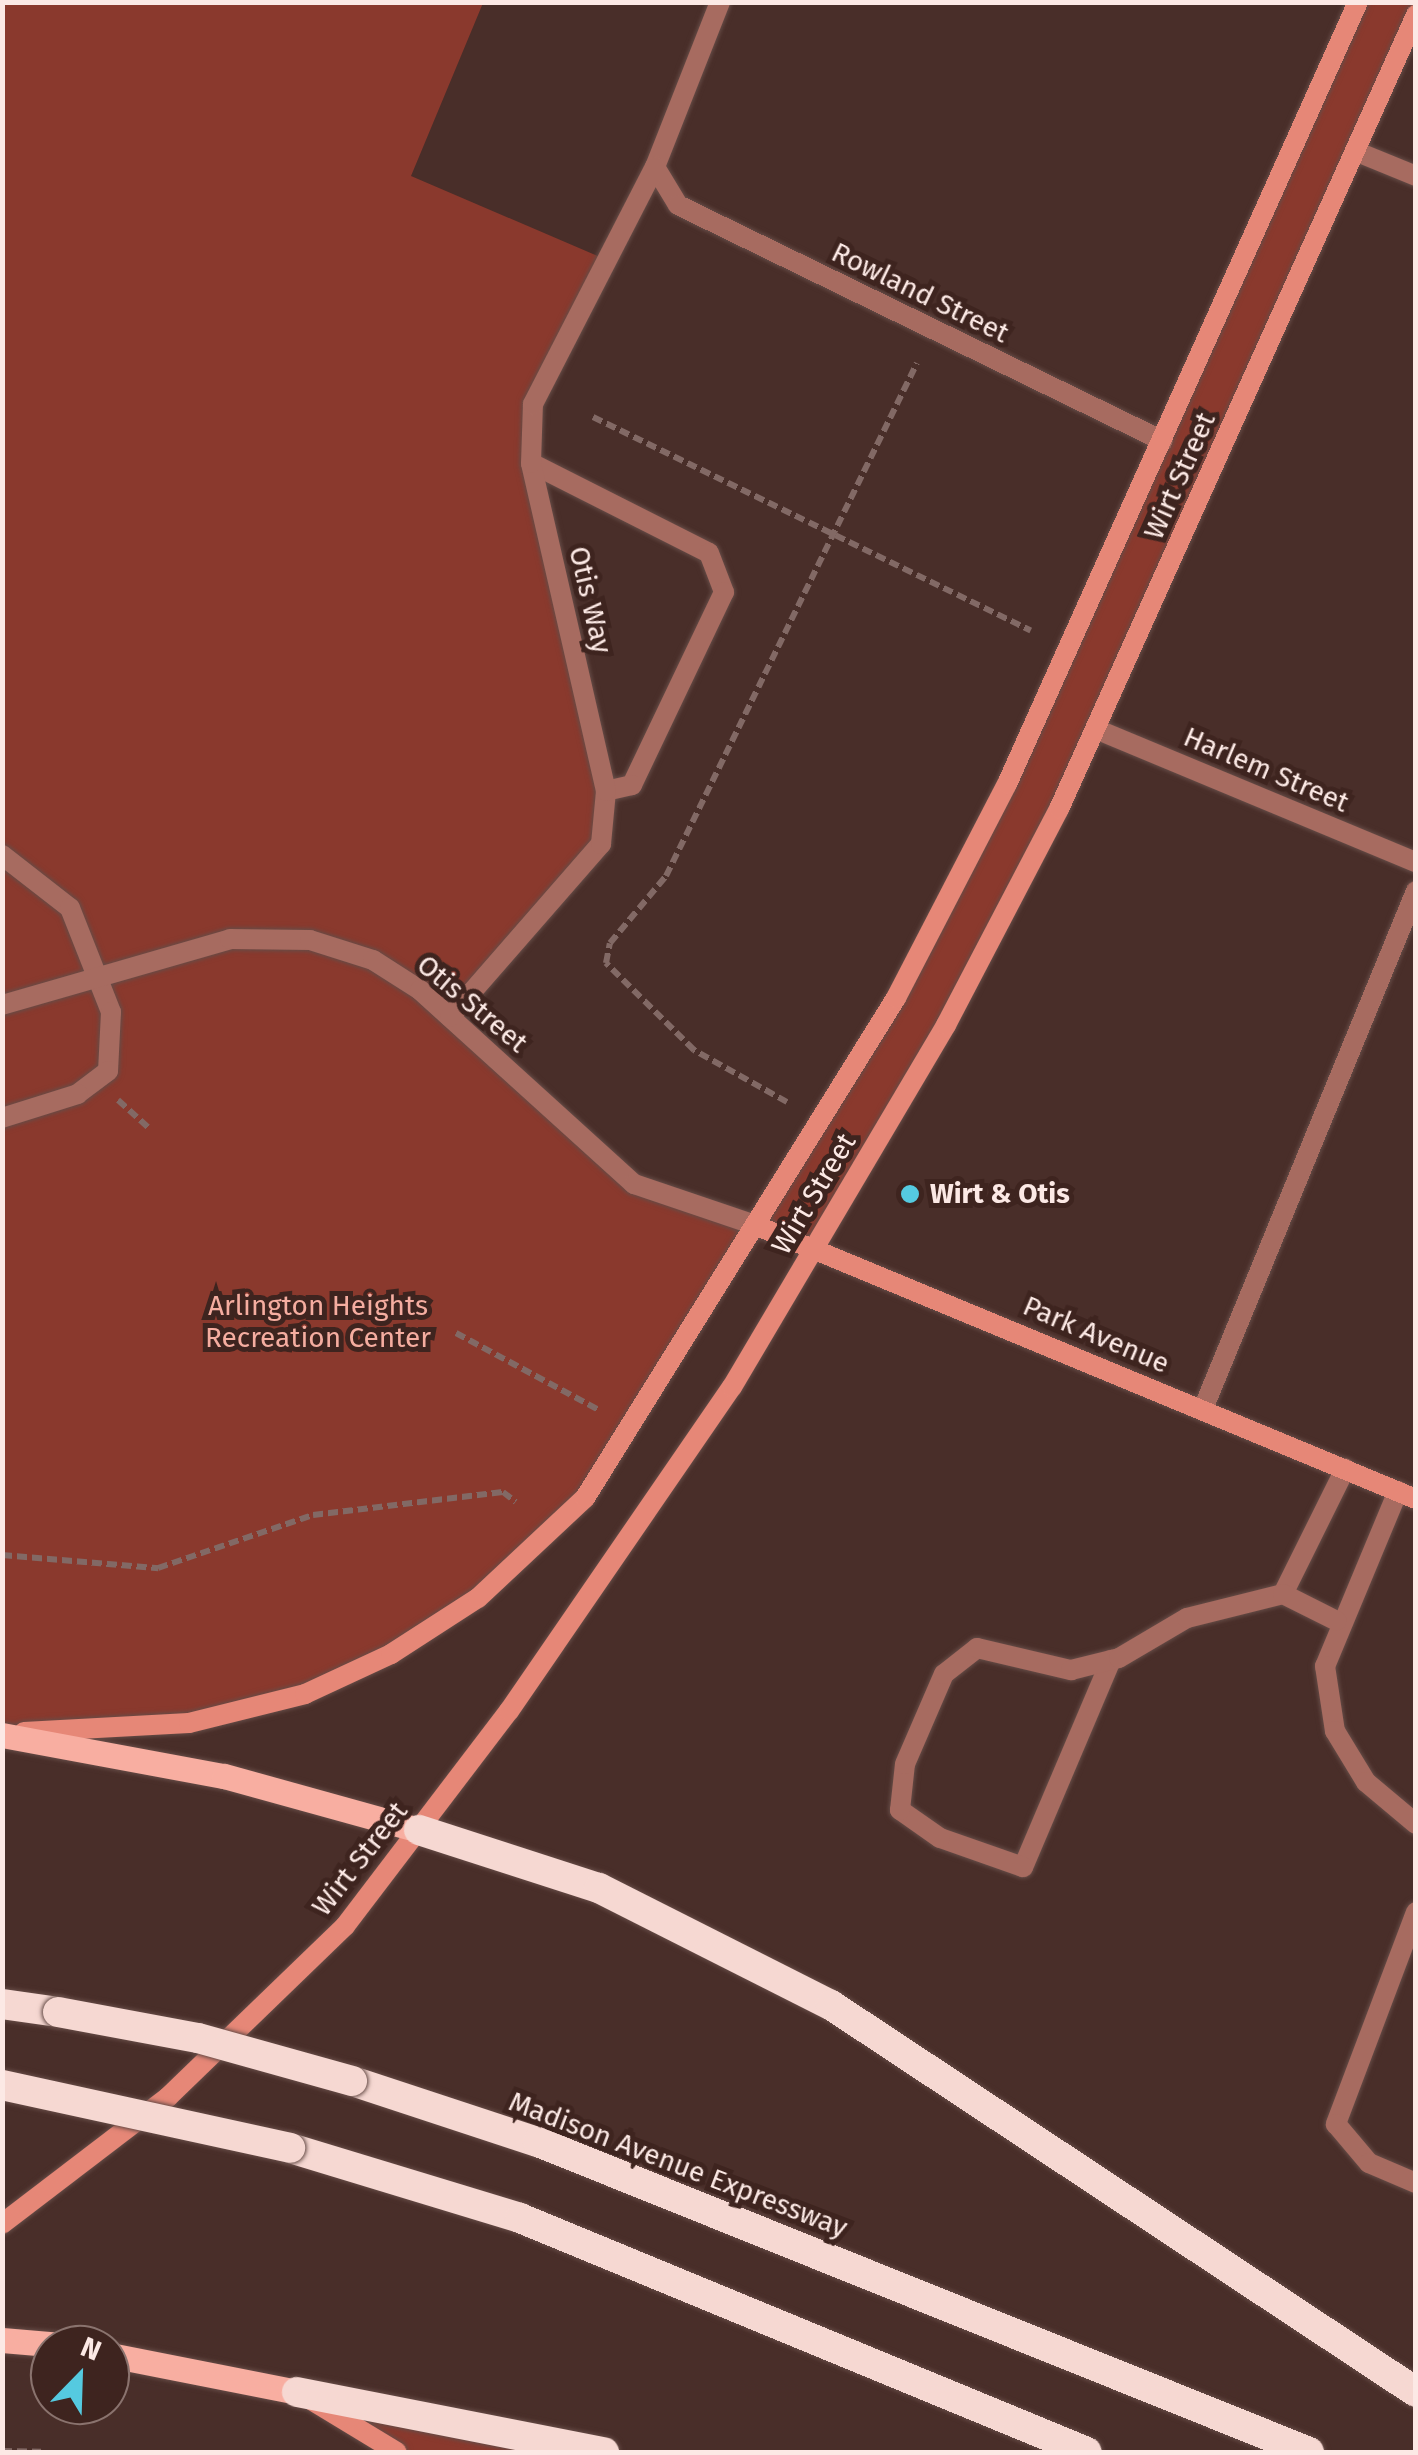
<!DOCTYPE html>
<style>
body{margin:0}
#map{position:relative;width:1418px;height:2455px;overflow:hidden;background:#492e29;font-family:"Fira Sans",sans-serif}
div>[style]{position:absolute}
.green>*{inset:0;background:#8a392d}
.path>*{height:6px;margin-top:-3px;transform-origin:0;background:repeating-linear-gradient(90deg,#826965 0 10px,transparent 0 15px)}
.roads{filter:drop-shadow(0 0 2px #664c47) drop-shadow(0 0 2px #664c47)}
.lane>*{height:20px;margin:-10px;padding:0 10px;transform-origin:10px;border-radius:10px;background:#a76b60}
.street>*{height:20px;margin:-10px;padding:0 10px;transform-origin:10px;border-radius:10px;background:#a76b60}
.secondary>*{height:20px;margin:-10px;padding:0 10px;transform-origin:10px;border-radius:10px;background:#e68777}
.primary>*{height:25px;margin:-12.5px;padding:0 12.5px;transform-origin:12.5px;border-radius:12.5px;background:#f8aea1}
.highway>*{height:30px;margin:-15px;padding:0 15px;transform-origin:15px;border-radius:15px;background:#f6d8d2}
.bridges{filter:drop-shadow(0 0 2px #664c47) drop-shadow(0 0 2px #664c47)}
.highway-bridge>*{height:30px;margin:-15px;padding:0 15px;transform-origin:15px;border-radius:15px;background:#f6d8d2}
.dots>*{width:28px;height:28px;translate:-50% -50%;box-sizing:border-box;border:5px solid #3e241f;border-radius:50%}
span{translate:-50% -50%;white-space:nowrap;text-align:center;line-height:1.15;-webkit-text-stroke:10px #3e241f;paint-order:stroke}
.street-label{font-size:28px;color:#fce9e5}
.poi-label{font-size:28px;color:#fce9e5;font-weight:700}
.left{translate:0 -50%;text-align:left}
.park-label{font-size:28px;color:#f5ada0}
.frame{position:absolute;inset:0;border:5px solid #fce9e5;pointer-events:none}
.north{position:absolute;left:30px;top:2325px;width:100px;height:100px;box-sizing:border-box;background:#3e241f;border:2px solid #8a736e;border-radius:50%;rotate:23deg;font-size:28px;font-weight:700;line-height:40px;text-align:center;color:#fce9e5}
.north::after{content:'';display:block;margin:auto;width:35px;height:45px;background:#55cae0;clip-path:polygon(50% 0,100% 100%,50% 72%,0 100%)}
</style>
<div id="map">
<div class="green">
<i style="clip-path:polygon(2px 3px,483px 3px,411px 176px,607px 260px,533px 404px,531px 463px,606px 791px,601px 844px,451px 1017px,634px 1184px,754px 1225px,1007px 784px,1358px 3px,1415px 3px,1059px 809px,813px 1251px,755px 1225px,555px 1531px,391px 1654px,247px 1710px,3px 1732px)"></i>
<i style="clip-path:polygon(297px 2392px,604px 2452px,397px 2452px)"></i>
</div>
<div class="path">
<i style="left:593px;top:417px;width:487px;rotate:26deg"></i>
<i style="left:118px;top:1100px;width:42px;rotate:42.1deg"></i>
<i style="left:787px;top:1102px;width:107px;rotate:-150.8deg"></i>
<i style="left:694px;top:1050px;width:124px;rotate:-135.3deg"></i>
<i style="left:606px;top:963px;width:20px;rotate:-79deg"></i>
<i style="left:610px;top:943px;width:87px;rotate:-50.1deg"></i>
<i style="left:666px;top:876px;width:571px;rotate:-63.93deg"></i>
<i style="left:456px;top:1333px;width:162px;rotate:28.3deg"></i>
<i style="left:2px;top:1555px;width:157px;rotate:4.8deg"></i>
<i style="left:158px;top:1568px;width:164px;rotate:-18.9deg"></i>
<i style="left:313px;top:1515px;width:191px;rotate:-6.9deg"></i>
<i style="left:503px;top:1492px;width:16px;rotate:38deg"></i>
<i style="left:2px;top:2451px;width:39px;rotate:1deg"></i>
</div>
<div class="roads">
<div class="lane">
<i style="left:531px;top:463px;width:199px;rotate:26.8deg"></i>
<i style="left:709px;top:553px;width:42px;rotate:69deg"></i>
<i style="left:724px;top:592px;width:214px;rotate:115.5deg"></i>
<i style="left:632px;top:785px;width:27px;rotate:167deg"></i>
<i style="left:2px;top:855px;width:86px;rotate:37.9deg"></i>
<i style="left:70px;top:908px;width:112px;rotate:68.5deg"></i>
<i style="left:111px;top:1012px;width:59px;rotate:92.9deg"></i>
<i style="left:108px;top:1071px;width:38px;rotate:143deg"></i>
<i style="left:78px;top:1094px;width:80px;rotate:162.5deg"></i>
<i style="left:1203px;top:1409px;width:560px;rotate:-67.65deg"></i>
<i style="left:1398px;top:1491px;width:190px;rotate:112.6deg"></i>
<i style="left:1325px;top:1666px;width:66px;rotate:81.3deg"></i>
<i style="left:1335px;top:1731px;width:60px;rotate:58.7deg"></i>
<i style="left:1366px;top:1782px;width:65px;rotate:40deg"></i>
<i style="left:1283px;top:1594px;width:140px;rotate:-63.6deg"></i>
<i style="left:1111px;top:1660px;width:225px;rotate:113deg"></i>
<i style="left:1023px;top:1867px;width:88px;rotate:-160.7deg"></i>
<i style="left:940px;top:1838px;width:49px;rotate:-145deg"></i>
<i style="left:900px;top:1810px;width:46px;rotate:-83.8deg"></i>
<i style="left:905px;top:1764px;width:98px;rotate:-66.6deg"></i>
<i style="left:944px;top:1674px;width:42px;rotate:-38.2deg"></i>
<i style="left:977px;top:1648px;width:97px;rotate:13.2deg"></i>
<i style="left:1071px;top:1670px;width:49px;rotate:-14deg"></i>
<i style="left:1119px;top:1658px;width:79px;rotate:-30.5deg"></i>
<i style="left:1187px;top:1618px;width:99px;rotate:-14deg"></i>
<i style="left:1283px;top:1594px;width:60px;rotate:26.6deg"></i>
<i style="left:1416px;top:1912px;width:227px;rotate:110.7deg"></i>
<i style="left:1336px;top:2124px;width:51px;rotate:49.8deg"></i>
<i style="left:1369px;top:2163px;width:51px;rotate:23.1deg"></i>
</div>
<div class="street">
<i style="left:720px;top:2px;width:177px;rotate:111.5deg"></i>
<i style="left:655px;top:167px;width:44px;rotate:58.8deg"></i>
<i style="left:678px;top:205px;width:539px;rotate:25.95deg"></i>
<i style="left:1355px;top:151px;width:66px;rotate:22.3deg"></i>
<i style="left:1096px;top:729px;width:347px;rotate:22.6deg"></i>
<i style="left:2px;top:1005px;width:237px;rotate:-16.1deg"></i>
<i style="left:230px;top:939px;width:80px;rotate:0.7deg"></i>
<i style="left:310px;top:940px;width:66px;rotate:17.6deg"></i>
<i style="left:373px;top:960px;width:56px;rotate:32.6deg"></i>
<i style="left:420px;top:990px;width:289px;rotate:42.2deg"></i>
<i style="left:634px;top:1184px;width:128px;rotate:18.7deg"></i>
<i style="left:450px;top:1017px;width:230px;rotate:-48.9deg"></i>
<i style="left:601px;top:844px;width:53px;rotate:-84.6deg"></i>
<i style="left:606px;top:791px;width:336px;rotate:-102.9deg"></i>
<i style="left:531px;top:463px;width:59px;rotate:-88.1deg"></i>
<i style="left:533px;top:404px;width:267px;rotate:-62.8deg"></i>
</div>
<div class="secondary">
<i style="left:755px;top:1225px;width:716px;rotate:22.52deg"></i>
<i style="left:24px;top:1732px;width:165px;rotate:-3.1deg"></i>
<i style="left:189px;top:1723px;width:120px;rotate:-14deg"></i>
<i style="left:305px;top:1694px;width:95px;rotate:-24.9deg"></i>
<i style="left:391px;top:1654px;width:103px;rotate:-32.8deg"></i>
<i style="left:478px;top:1598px;width:146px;rotate:-43.1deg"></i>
<i style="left:585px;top:1498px;width:589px;rotate:-58.12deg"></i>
<i style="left:896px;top:998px;width:241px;rotate:-62.6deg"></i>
<i style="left:1007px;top:784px;width:857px;rotate:-65.83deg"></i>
<i style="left:2px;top:2224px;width:209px;rotate:-37.4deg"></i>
<i style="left:168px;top:2097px;width:246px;rotate:-44deg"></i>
<i style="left:345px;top:1926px;width:270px;rotate:-52.7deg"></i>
<i style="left:509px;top:1711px;width:393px;rotate:-55.5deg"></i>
<i style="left:732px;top:1387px;width:421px;rotate:-59.4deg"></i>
<i style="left:946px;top:1025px;width:244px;rotate:-62.4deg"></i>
<i style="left:1059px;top:809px;width:871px;rotate:-65.79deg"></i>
<i style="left:311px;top:2400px;width:100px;rotate:31.2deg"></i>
</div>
<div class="primary">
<i style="left:2px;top:1735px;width:226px;rotate:10.5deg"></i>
<i style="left:224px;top:1776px;width:202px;rotate:15.5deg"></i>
<i style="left:2px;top:2340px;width:59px;rotate:4.8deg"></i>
<i style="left:110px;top:2355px;width:191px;rotate:11.2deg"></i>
</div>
<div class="highway">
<i style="left:419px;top:1830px;width:189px;rotate:17.9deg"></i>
<i style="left:599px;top:1888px;width:260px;rotate:26.8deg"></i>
<i style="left:831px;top:2005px;width:701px;rotate:33.49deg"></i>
<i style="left:2px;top:2004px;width:57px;rotate:8.1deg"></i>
<i style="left:352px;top:2081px;width:196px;rotate:18.2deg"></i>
<i style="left:538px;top:2142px;width:831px;rotate:21.9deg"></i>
<i style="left:290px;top:2148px;width:240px;rotate:16.9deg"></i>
<i style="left:520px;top:2218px;width:613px;rotate:22.43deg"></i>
<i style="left:297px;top:2392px;width:313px;rotate:11.1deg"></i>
</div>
</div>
<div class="bridges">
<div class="highway-bridge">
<i style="left:58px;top:2012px;width:142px;rotate:10.5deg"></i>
<i style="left:198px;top:2038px;width:160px;rotate:15.6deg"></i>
<i style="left:2px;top:2085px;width:295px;rotate:12.3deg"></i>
</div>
</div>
<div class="dots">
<i style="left:910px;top:1194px;background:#55cae0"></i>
</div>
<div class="street-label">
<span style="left:920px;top:293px;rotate:26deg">Rowland Street</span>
<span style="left:1180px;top:476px;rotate:-66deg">Wirt Street</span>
<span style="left:590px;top:600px;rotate:77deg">Otis Way</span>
<span style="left:1266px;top:770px;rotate:23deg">Harlem Street</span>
<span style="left:472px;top:1004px;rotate:40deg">Otis Street</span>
<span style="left:814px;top:1194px;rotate:-59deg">Wirt Street</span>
<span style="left:1096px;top:1335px;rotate:23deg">Park Avenue</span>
<span style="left:360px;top:1859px;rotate:-52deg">Wirt Street</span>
<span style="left:678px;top:2165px;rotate:21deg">Madison Avenue Expressway</span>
</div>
<div class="poi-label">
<span class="left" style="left:930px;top:1194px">Wirt &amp; Otis</span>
</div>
<div class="park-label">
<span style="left:318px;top:1322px">Arlington Heights<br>Recreation Center</span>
</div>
<div class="frame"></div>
<div class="north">N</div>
</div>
